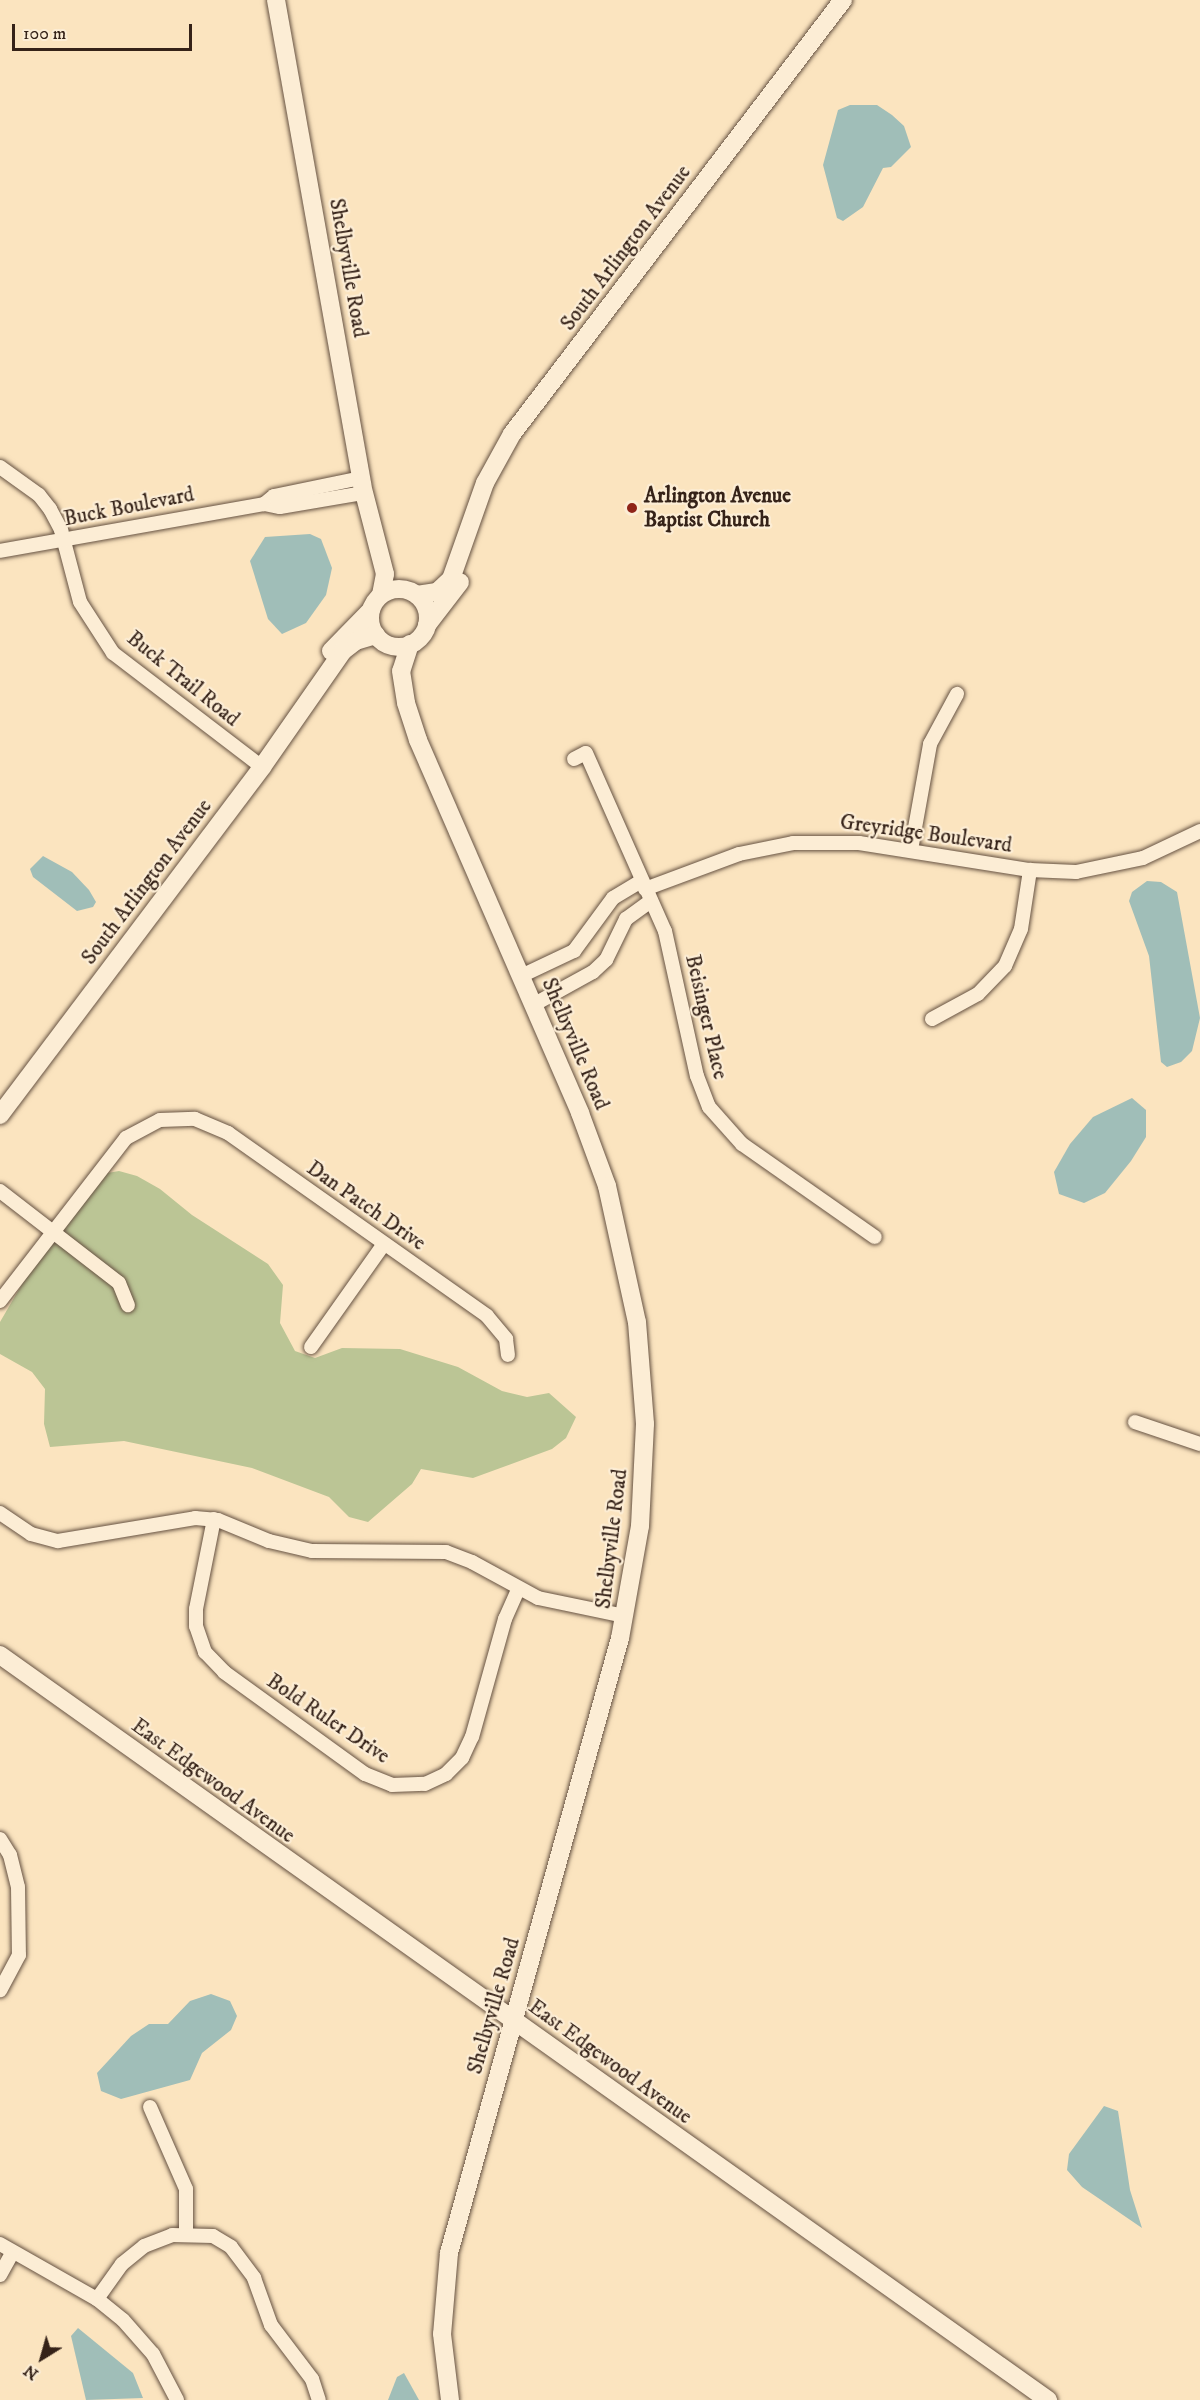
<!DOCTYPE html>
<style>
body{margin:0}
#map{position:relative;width:1200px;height:2400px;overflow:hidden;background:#fbe4bf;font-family:"IM FELL DW Pica",serif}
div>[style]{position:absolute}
.green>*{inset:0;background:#bbc595}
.water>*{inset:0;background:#a0beb8}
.roads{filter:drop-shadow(0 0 2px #665242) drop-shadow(0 0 2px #665242)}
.minor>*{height:14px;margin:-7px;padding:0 7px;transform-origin:7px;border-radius:7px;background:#fcedd5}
.secondary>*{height:18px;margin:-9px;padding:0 9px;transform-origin:9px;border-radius:9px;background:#fcedd5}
.secondary>.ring{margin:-9px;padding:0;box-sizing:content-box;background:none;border:18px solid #fcedd5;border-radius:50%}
.dots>*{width:16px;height:16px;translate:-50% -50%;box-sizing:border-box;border:3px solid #fcedd5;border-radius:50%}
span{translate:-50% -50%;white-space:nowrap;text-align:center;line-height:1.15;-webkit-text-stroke:4.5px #fcedd5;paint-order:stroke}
.street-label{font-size:21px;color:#352218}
.poi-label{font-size:21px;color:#352218;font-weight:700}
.left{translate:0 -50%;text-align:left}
.north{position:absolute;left:12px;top:2328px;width:60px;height:60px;-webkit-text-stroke:4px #fcedd5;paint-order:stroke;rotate:217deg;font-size:16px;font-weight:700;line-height:24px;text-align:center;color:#352218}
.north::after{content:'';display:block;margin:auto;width:21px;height:27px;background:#352218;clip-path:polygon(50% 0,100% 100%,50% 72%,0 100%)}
.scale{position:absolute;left:12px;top:24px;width:180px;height:27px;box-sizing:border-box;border:3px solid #352218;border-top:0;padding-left:8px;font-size:18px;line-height:21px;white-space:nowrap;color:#352218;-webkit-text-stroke:4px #fcedd5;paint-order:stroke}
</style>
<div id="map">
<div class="green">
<i style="clip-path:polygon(119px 1171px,137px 1176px,160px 1189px,192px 1215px,268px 1264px,283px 1285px,280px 1323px,295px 1351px,315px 1358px,342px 1348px,400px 1349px,458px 1367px,502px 1391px,527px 1397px,549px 1393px,576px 1417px,566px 1438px,552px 1449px,473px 1478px,421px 1469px,412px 1484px,368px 1522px,349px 1517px,329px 1497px,252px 1468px,124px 1441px,50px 1447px,44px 1424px,45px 1389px,32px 1372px,0 1354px,0 1322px,53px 1231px,96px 1175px)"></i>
</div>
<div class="water">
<i style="clip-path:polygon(850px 105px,877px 105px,892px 115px,904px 126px,911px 147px,891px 167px,883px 168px,863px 207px,843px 221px,837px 218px,823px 165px,838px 110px)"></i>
<i style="clip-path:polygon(310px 534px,321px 539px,332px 568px,326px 595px,306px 623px,282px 634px,268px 619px,250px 561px,265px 537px)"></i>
<i style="clip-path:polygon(43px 856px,72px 872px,89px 890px,96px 902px,93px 907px,77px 911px,33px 877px,30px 869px)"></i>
<i style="clip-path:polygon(1147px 881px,1161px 882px,1177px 892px,1200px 1018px,1192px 1051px,1181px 1062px,1167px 1067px,1161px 1062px,1149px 956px,1129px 901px,1132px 892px)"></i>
<i style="clip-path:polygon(1132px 1098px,1146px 1110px,1146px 1137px,1131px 1161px,1105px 1193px,1084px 1203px,1059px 1194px,1054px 1172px,1070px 1144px,1093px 1117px)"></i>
<i style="clip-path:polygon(211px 1994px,230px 2001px,237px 2016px,231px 2030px,202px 2053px,190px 2080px,121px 2099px,101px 2091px,97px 2073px,131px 2036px,149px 2024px,168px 2024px,190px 2001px)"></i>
<i style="clip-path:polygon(1104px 2106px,1118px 2111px,1130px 2190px,1142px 2228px,1082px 2187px,1067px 2170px,1069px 2154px)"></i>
<i style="clip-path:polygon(78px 2328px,133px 2373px,143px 2398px,86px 2400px,71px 2336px)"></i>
<i style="clip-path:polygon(404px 2373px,419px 2400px,388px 2400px,397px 2377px)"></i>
</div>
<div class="roads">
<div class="minor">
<i style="left:0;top:467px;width:48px;rotate:35.7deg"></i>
<i style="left:39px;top:495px;width:18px;rotate:52deg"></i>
<i style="left:50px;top:509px;width:24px;rotate:62deg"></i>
<i style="left:61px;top:530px;width:74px;rotate:75.2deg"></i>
<i style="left:80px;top:602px;width:61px;rotate:57.1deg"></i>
<i style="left:113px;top:653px;width:188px;rotate:37.4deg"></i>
<i style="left:361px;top:478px;width:89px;rotate:168.3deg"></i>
<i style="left:274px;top:496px;width:13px;rotate:141deg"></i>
<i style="left:264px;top:504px;width:16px;rotate:11deg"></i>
<i style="left:280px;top:507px;width:85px;rotate:-9.5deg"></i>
<i style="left:0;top:551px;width:268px;rotate:-10.1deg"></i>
<i style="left:574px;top:759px;width:13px;rotate:-27deg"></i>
<i style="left:586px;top:753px;width:195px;rotate:66.1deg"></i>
<i style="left:665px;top:931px;width:148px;rotate:77.6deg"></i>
<i style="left:697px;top:1076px;width:33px;rotate:69deg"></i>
<i style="left:709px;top:1107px;width:50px;rotate:48.3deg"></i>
<i style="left:742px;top:1144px;width:162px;rotate:35deg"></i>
<i style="left:911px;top:850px;width:108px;rotate:-79.8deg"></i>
<i style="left:930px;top:744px;width:57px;rotate:-61.6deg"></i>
<i style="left:645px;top:889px;width:100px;rotate:-20.4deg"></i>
<i style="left:739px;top:854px;width:55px;rotate:-11.5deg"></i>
<i style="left:793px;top:843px;width:66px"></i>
<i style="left:859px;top:843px;width:173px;rotate:9deg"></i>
<i style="left:1030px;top:870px;width:46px;rotate:2.5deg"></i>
<i style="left:1076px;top:872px;width:68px;rotate:-11.8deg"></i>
<i style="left:1143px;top:858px;width:63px;rotate:-25.3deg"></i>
<i style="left:521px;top:976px;width:59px;rotate:-25.3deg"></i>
<i style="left:574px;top:951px;width:66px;rotate:-53.7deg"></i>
<i style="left:613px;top:898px;width:33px;rotate:-31deg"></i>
<i style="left:533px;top:1005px;width:68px;rotate:-28.8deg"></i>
<i style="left:593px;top:972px;width:18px;rotate:-43deg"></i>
<i style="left:606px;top:960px;width:46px;rotate:-64deg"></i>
<i style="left:626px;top:919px;width:31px;rotate:-36deg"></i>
<i style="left:932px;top:1019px;width:52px;rotate:-28.5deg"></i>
<i style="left:978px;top:994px;width:39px;rotate:-46deg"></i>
<i style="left:1005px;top:966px;width:40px;rotate:-66.6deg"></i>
<i style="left:1021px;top:929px;width:60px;rotate:-81.3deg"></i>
<i style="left:0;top:1191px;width:150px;rotate:37.7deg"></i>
<i style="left:119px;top:1283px;width:24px;rotate:68deg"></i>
<i style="left:0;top:1301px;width:206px;rotate:-52.3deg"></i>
<i style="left:126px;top:1138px;width:38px;rotate:-28deg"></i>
<i style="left:160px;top:1120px;width:35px;rotate:-2deg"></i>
<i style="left:195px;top:1119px;width:36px;rotate:23deg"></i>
<i style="left:228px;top:1133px;width:317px;rotate:35.2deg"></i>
<i style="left:487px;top:1316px;width:30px;rotate:50deg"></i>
<i style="left:506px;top:1339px;width:16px;rotate:83deg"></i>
<i style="left:311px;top:1347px;width:126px;rotate:-54.7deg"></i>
<i style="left:1135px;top:1422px;width:69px;rotate:18.7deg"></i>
<i style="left:0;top:1513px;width:37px;rotate:34deg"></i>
<i style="left:31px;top:1534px;width:28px;rotate:15deg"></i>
<i style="left:58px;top:1541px;width:139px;rotate:-9.5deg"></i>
<i style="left:195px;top:1518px;width:23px;rotate:5deg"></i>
<i style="left:218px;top:1520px;width:55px;rotate:22.4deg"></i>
<i style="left:269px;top:1541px;width:44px;rotate:13.1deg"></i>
<i style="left:312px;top:1551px;width:134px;rotate:0.4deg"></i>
<i style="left:446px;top:1552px;width:28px;rotate:21deg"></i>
<i style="left:472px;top:1562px;width:75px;rotate:28.6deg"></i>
<i style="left:538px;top:1598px;width:89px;rotate:11.7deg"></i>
<i style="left:214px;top:1519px;width:92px;rotate:101.3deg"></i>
<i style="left:196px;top:1609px;width:17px;rotate:90deg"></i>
<i style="left:196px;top:1626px;width:28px;rotate:71deg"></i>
<i style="left:205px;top:1652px;width:28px;rotate:46deg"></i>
<i style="left:224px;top:1672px;width:174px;rotate:35.9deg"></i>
<i style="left:365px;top:1774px;width:29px;rotate:22deg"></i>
<i style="left:392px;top:1785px;width:33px;rotate:-2deg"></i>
<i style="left:425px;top:1784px;width:23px;rotate:-25deg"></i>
<i style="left:446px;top:1774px;width:23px;rotate:-45deg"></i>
<i style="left:462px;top:1758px;width:23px;rotate:-65deg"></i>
<i style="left:472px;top:1737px;width:123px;rotate:-74.4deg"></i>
<i style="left:505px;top:1619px;width:32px;rotate:-66deg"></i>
<i style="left:0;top:1839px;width:19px;rotate:58deg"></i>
<i style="left:10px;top:1855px;width:33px;rotate:76deg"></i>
<i style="left:18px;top:1887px;width:68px;rotate:89.2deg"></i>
<i style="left:19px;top:1955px;width:40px;rotate:118deg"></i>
<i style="left:150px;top:2107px;width:90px;rotate:66.3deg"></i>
<i style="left:186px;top:2189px;width:45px;rotate:90deg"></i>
<i style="left:0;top:2244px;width:112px;rotate:29.6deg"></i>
<i style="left:97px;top:2299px;width:33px;rotate:39deg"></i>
<i style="left:123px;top:2320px;width:45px;rotate:48.6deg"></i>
<i style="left:153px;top:2354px;width:52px;rotate:62.4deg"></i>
<i style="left:0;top:2275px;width:26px;rotate:-61deg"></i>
<i style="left:97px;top:2299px;width:43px;rotate:-54.5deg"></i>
<i style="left:122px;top:2264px;width:28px;rotate:-39deg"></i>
<i style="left:144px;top:2246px;width:30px;rotate:-21deg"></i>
<i style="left:172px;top:2235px;width:41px;rotate:1.4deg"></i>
<i style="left:213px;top:2236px;width:21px;rotate:31deg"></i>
<i style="left:231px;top:2247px;width:39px;rotate:53deg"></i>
<i style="left:254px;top:2278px;width:50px;rotate:70.1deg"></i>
<i style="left:271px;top:2325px;width:68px;rotate:52.8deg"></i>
<i style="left:312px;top:2379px;width:22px;rotate:72deg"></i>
</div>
<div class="secondary">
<i style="left:276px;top:0;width:493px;rotate:79.9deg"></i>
<i style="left:362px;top:485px;width:92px;rotate:75.5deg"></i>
<i style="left:385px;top:574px;width:21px;rotate:101deg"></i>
<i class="ring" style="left:370px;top:589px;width:40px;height:40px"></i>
<i style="left:417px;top:595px;width:20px;rotate:-9deg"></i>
<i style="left:437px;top:592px;width:19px;rotate:-43deg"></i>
<i style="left:451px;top:579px;width:102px;rotate:-70.5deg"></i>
<i style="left:485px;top:483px;width:56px;rotate:-61.1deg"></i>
<i style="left:512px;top:434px;width:546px;rotate:-52.67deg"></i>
<i style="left:427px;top:625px;width:54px;rotate:-52.5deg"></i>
<i style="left:410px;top:644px;width:28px;rotate:108deg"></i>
<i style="left:401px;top:671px;width:32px;rotate:81deg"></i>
<i style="left:406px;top:703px;width:39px;rotate:72deg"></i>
<i style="left:418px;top:740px;width:407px;rotate:66.5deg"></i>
<i style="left:580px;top:1113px;width:78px;rotate:69.7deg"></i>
<i style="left:607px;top:1186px;width:139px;rotate:77.6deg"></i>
<i style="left:637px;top:1322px;width:102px;rotate:85.5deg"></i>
<i style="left:645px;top:1424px;width:102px;rotate:92.8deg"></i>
<i style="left:640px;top:1526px;width:114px;rotate:100.1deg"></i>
<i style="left:620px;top:1638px;width:638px;rotate:105.54deg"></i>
<i style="left:449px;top:2253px;width:81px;rotate:94.9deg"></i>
<i style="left:442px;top:2334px;width:66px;rotate:83.1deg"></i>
<i style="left:331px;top:651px;width:57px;rotate:-45.7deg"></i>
<i style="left:0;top:1115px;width:436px;rotate:-53deg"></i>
<i style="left:262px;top:767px;width:141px;rotate:-55.1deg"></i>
<i style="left:343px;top:651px;width:16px;rotate:-38deg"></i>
<i style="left:356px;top:641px;width:21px;rotate:-17deg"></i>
<i style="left:0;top:1655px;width:1286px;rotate:35.41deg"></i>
</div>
</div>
<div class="dots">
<i style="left:632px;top:508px;background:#8f2418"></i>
</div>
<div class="street-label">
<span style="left:626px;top:248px;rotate:-53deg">South Arlington Avenue</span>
<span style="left:348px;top:268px;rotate:80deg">Shelbyville Road</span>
<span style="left:129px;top:507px;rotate:-11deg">Buck Boulevard</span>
<span style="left:183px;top:679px;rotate:39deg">Buck Trail Road</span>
<span style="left:926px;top:834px;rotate:8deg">Greyridge Boulevard</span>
<span style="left:147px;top:882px;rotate:-53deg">South Arlington Avenue</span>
<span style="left:706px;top:1017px;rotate:77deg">Beisinger Place</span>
<span style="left:575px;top:1044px;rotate:67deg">Shelbyville Road</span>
<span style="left:366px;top:1206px;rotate:35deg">Dan Patch Drive</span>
<span style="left:612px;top:1539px;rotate:-83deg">Shelbyville Road</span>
<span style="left:328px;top:1719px;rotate:34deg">Bold Ruler Drive</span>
<span style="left:213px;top:1781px;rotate:36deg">East Edgewood Avenue</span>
<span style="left:494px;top:2006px;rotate:-74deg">Shelbyville Road</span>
<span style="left:610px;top:2062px;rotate:36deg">East Edgewood Avenue</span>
</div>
<div class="poi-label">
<span class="left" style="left:644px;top:508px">Arlington Avenue<br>Baptist Church</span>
</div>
<div class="north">N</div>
<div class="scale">100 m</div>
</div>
